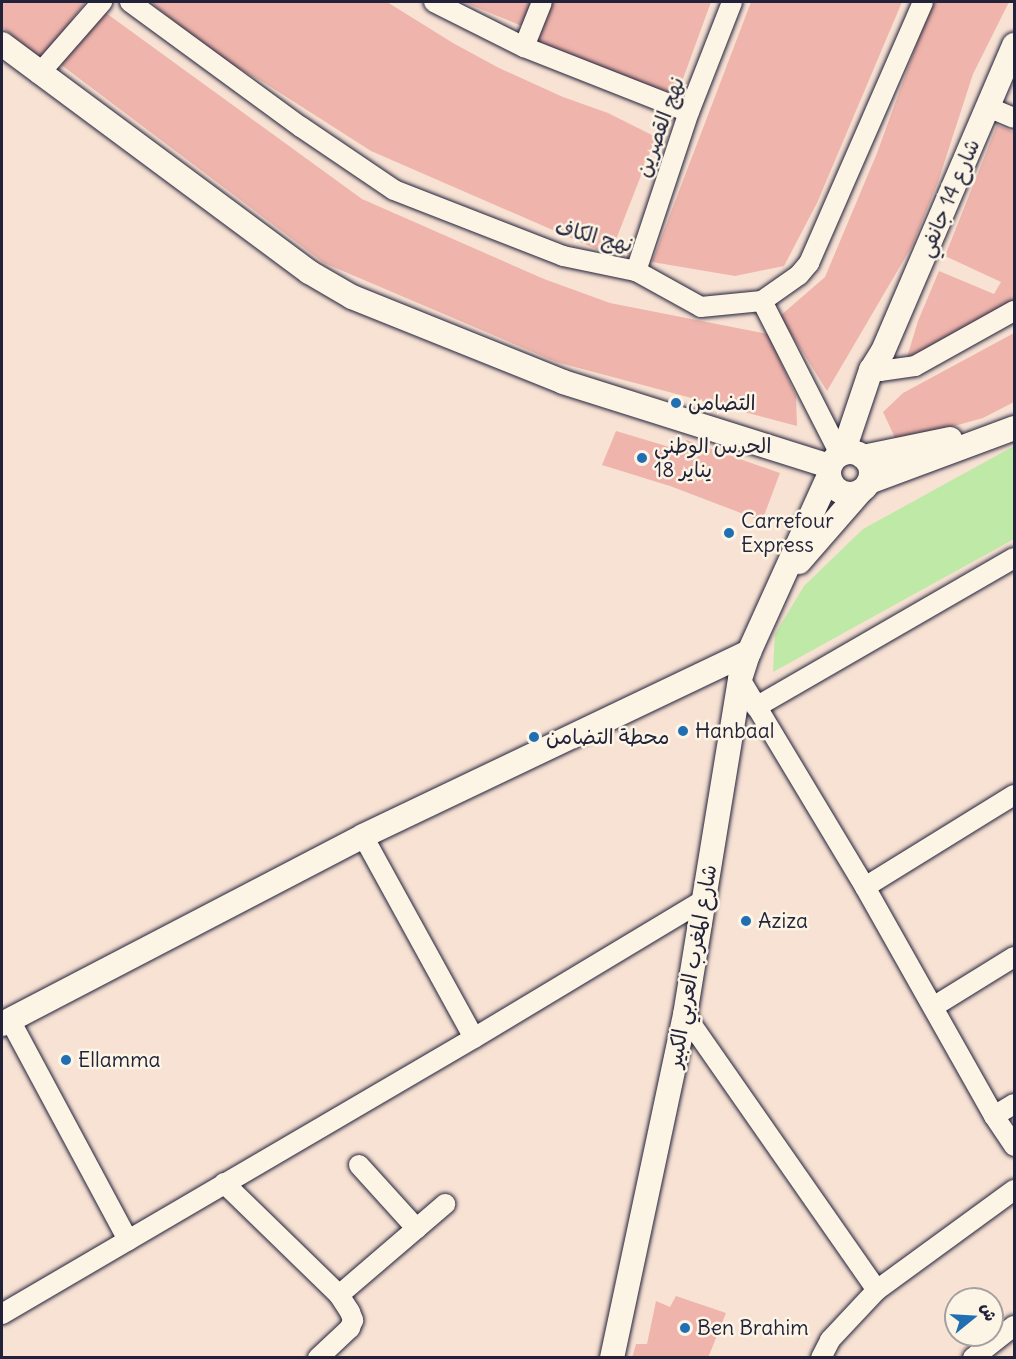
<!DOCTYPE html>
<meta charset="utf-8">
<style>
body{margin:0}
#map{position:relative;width:1016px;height:1359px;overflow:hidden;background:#f8e2d4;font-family:Delius,"Playpen Sans Arabic",sans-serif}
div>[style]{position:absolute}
.green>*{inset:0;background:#bee9a6}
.building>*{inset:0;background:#efb5ac}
.roads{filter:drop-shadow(0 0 2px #22223b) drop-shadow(0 0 2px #22223b)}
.minor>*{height:20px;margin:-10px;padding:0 10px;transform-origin:10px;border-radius:10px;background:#fcf5e5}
.tertiary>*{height:24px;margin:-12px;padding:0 12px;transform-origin:12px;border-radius:12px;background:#fcf5e5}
.tertiary>.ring{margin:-12px;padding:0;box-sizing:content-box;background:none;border:24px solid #fcf5e5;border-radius:50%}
.dots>*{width:16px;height:16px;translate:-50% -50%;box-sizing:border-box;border:3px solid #fcf5e5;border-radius:50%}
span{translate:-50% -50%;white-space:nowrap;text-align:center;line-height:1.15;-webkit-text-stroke:5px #fcf5e5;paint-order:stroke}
.street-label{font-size:21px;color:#22223b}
.poi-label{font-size:21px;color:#22223b}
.left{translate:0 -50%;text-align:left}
.frame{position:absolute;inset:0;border:3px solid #22223b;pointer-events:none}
.north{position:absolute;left:944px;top:1287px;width:60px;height:60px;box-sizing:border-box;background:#fcf5e5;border:2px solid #a5a1a1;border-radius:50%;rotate:72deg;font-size:16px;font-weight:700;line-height:24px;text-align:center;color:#22223b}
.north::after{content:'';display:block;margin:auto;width:21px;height:27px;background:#1f6fb2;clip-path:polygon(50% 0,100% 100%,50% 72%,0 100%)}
</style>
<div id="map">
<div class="green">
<i style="clip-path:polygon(1014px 446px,1014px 539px,773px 672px,775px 634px,804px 586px,863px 529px)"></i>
</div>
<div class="building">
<i style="clip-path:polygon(2px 2px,83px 2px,85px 3px,41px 59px,2px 27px)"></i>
<i style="clip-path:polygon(150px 2px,387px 2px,453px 43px,499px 68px,563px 97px,608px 113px,656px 137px,610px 255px,371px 151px,263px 82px,217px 56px)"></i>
<i style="clip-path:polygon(463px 2px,531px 2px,522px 26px)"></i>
<i style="clip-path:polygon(550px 2px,711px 2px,676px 98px,537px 41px)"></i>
<i style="clip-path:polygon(751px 2px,902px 2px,817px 203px,784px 266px,735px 276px,652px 262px)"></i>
<i style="clip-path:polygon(932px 2px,1009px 2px,973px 74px,938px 182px,912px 246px,827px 391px,780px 316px,825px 277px,877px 153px)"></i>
<i style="clip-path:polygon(106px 13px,362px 199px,544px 279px,610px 303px,768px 334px,796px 396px,797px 426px,556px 362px,324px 263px,60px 64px)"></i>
<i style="clip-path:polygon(997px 125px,1014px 132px,1014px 305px,904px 367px,918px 321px,939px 271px,994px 294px,1001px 282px,945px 256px)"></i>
<i style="clip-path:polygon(1014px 333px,1014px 402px,983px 418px,897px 442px,883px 412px,903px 393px)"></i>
<i style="clip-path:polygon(616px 431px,683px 451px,686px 440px,780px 473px,762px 521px,670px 486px,602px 465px)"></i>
<i style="clip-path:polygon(676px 1296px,726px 1313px,708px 1358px,632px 1358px,636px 1344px,647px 1344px,656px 1301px,670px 1307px)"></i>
</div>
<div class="roads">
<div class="minor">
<i style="left:130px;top:2px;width:212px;rotate:36.2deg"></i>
<i style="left:301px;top:127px;width:112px;rotate:34.1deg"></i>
<i style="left:394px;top:190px;width:181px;rotate:21.3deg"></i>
<i style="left:563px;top:256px;width:75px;rotate:11.6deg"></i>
<i style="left:636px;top:271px;width:74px;rotate:29deg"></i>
<i style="left:701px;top:307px;width:61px;rotate:-5.6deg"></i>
<i style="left:762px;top:301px;width:45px;rotate:-35.1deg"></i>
<i style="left:799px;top:275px;width:16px;rotate:-50deg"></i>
<i style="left:809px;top:263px;width:285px;rotate:-66.4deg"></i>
<i style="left:434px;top:2px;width:101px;rotate:26.6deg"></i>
<i style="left:524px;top:47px;width:177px;rotate:21.5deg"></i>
<i style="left:524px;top:47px;width:48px;rotate:-68.2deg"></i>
<i style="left:39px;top:74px;width:96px;rotate:-48.8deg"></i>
<i style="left:988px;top:107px;width:28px;rotate:23deg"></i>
<i style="left:636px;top:271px;width:168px;rotate:-71.6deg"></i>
<i style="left:689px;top:112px;width:118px;rotate:-68.6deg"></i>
<i style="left:762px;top:301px;width:172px;rotate:63deg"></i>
<i style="left:871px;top:370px;width:9px;rotate:6deg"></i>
<i style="left:880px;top:371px;width:35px;rotate:-8deg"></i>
<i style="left:915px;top:366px;width:113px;rotate:-29.1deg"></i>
<i style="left:740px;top:679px;width:243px;rotate:59deg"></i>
<i style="left:865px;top:887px;width:263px;rotate:60.6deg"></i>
<i style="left:994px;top:1116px;width:36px;rotate:56deg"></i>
<i style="left:756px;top:707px;width:298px;rotate:-30deg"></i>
<i style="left:363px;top:836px;width:230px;rotate:61.2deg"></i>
<i style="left:865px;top:887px;width:175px;rotate:-31.7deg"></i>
<i style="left:933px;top:1007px;width:95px;rotate:-31.7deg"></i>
<i style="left:685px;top:1015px;width:335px;rotate:55.1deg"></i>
<i style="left:877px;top:1290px;width:170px;rotate:-36.1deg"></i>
<i style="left:10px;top:1020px;width:250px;rotate:61.8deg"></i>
<i style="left:994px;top:1116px;width:23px;rotate:-31deg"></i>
<i style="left:359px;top:1165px;width:86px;rotate:47.8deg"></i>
<i style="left:224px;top:1183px;width:161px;rotate:44.2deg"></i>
<i style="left:339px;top:1295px;width:20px;rotate:57deg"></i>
<i style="left:350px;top:1312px;width:9px;rotate:69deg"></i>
<i style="left:353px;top:1320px;width:9px;rotate:111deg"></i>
<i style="left:350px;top:1328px;width:44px;rotate:136.8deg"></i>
<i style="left:339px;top:1295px;width:140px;rotate:-40.6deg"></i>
<i style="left:2px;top:1314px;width:547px;rotate:-30.32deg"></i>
<i style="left:474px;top:1038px;width:270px;rotate:-31deg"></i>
<i style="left:821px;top:1358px;width:20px;rotate:-63deg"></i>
<i style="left:830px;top:1340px;width:69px;rotate:-46.8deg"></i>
<i style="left:973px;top:1358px;width:52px;rotate:-38deg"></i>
</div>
<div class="tertiary">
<i style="left:2px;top:44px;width:382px;rotate:36.6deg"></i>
<i style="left:309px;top:272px;width:50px;rotate:30.2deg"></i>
<i style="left:352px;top:297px;width:227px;rotate:21.9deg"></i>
<i style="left:563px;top:382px;width:280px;rotate:17.5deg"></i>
<i class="ring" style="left:829px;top:452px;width:18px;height:18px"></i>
<i style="left:843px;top:453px;width:88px;rotate:-71.4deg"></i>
<i style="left:871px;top:370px;width:22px;rotate:-58deg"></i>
<i style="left:883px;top:351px;width:333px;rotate:-66.8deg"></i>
<i style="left:863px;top:457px;width:89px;rotate:-11.7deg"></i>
<i style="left:869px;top:482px;width:155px;rotate:-20.4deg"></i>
<i style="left:799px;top:562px;width:93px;rotate:-48.9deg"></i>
<i style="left:2px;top:1024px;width:407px;rotate:-27.5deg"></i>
<i style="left:363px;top:836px;width:428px;rotate:-25.5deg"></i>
<i style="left:612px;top:1358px;width:351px;rotate:-78deg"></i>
<i style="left:685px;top:1015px;width:340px;rotate:-80.7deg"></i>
<i style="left:740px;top:679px;width:28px;rotate:-72deg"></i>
<i style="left:749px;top:652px;width:193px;rotate:-65.6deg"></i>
</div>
</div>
<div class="dots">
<i style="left:676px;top:403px;background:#1f6fb2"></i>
<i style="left:642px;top:458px;background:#1f6fb2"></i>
<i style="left:729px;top:533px;background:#1f6fb2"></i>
<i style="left:683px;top:731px;background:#1f6fb2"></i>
<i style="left:534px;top:737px;background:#1f6fb2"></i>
<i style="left:746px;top:921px;background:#1f6fb2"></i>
<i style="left:66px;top:1060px;background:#1f6fb2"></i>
<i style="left:685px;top:1328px;background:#1f6fb2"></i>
</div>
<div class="street-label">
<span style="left:660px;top:127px;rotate:-70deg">نهج القصرين</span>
<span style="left:949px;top:198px;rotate:-67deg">شارع 14 جانفي</span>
<span style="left:594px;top:236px;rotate:14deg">نهج الكاف</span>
<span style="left:692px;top:966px;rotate:-80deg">شارع المغرب العربي الكبير</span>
</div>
<div class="poi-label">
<span class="left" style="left:688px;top:403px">التضامن</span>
<span class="left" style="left:654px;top:458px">الحرس الوطني<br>18 يناير</span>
<span class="left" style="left:741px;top:533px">Carrefour<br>Express</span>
<span class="left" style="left:695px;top:731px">Hanbaal</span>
<span class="left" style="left:546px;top:737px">محطة التضامن</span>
<span class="left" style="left:758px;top:921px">Aziza</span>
<span class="left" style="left:78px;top:1060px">Ellamma</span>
<span class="left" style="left:697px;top:1328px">Ben Brahim</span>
</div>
<div class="frame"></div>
<div class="north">ش</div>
</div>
